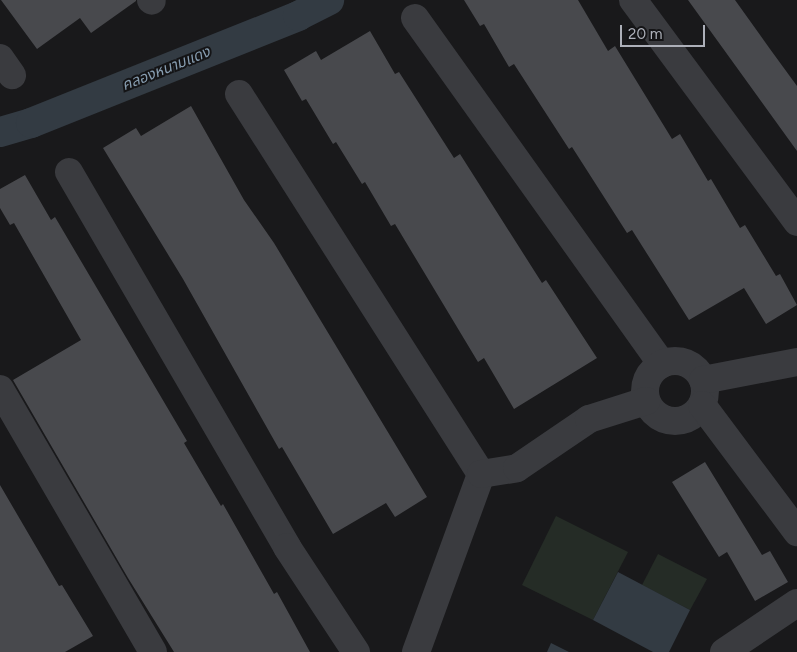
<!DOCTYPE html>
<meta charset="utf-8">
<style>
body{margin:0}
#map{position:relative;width:797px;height:652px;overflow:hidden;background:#19191b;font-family:Figtree,"Noto Sans Thai",sans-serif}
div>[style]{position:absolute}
.green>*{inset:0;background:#252c26}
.water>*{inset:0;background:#333b43}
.canal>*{height:30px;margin:-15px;padding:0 15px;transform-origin:15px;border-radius:15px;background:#333b43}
.building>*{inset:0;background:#48494d}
.street>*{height:28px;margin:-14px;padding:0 14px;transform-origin:14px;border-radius:14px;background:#3a3b3f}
.street>.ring{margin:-14px;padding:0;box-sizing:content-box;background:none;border:28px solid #3a3b3f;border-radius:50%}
span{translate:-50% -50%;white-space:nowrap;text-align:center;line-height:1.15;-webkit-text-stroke:4px #141416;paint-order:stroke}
.water-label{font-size:15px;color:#879db0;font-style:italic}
.scale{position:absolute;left:620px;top:25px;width:85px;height:22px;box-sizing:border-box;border:2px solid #adb0b9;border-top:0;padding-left:6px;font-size:15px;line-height:18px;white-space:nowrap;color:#adb0b9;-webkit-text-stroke:4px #141416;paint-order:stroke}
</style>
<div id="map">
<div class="green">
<i style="clip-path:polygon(556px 516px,628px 552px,593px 620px,522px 585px)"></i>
<i style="clip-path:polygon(658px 554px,707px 579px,690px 610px,642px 585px)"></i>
</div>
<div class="water">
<i style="clip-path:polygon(618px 572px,690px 610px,669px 652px,653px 652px,593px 620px)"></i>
<i style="clip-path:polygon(551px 643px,569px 652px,547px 652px)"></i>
</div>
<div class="canal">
<i style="left:0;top:132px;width:32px;rotate:-16deg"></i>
<i style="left:31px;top:123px;width:288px;rotate:-21.8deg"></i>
<i style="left:298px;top:16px;width:35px;rotate:-27deg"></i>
</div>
<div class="building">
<i style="clip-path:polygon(1px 0,136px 0,136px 1px,91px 33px,80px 18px,37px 49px)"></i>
<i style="clip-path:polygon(464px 0,578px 0,608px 51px,615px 46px,672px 139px,680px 134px,708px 181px,711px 179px,740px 228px,745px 225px,776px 276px,780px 274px,797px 305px,766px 324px,744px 288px,689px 320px,632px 230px,627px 233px,572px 147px,569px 149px,514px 64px,509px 67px,484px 24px,480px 26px)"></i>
<i style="clip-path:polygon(688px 0,735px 0,770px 49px,797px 86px,797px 151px)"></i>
<i style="clip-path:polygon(370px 31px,395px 74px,399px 72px,454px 158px,460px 154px,542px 283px,546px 280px,597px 358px,514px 409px,484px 358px,478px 362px,395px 224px,391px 226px,365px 182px,362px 184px,336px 142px,333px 144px,306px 99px,302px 101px,284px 70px,316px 51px,321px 60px)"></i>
<i style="clip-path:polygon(191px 106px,244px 200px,274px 243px,427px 497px,395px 517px,386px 503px,333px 534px,282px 447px,279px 449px,183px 279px,103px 148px,136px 128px,141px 136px)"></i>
<i style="clip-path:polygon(25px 175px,51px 220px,55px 217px,187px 441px,184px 443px,221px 506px,223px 504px,274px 594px,277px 592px,310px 652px,174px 652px,128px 578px,13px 380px,81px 340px,14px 223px,10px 225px,0 208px,0 189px)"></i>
<i style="clip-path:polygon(705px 462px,762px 555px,770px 551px,788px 582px,755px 601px,727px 552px,719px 557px,672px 482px)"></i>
<i style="clip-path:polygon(0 485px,59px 586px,62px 585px,93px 636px,65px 652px,0 652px)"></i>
</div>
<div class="street">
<i style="left:151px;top:0;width:1px;rotate:45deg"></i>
<i style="left:633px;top:0;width:276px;rotate:53.5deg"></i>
<i style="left:415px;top:18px;width:425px;rotate:54.5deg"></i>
<i style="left:0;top:58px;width:21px;rotate:55deg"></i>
<i style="left:239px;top:94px;width:451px;rotate:57.5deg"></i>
<i style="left:69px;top:172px;width:434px;rotate:59.8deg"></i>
<i style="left:287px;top:547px;width:126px;rotate:56.7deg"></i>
<i class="ring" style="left:645px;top:361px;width:32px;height:32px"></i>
<i style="left:703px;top:380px;width:96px;rotate:-10.8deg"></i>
<i style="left:0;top:389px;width:304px;rotate:59.8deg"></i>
<i style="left:702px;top:405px;width:159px;rotate:53.2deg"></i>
<i style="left:416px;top:652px;width:189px;rotate:-69.9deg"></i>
<i style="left:481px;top:474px;width:36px;rotate:-9deg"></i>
<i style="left:517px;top:468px;width:87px;rotate:-34.2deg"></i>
<i style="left:589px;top:419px;width:60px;rotate:-17.5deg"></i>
<i style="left:724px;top:652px;width:88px;rotate:-33.9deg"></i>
</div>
<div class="water-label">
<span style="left:166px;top:69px;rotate:-22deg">คลองหนามแดง</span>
</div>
<div class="scale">20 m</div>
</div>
